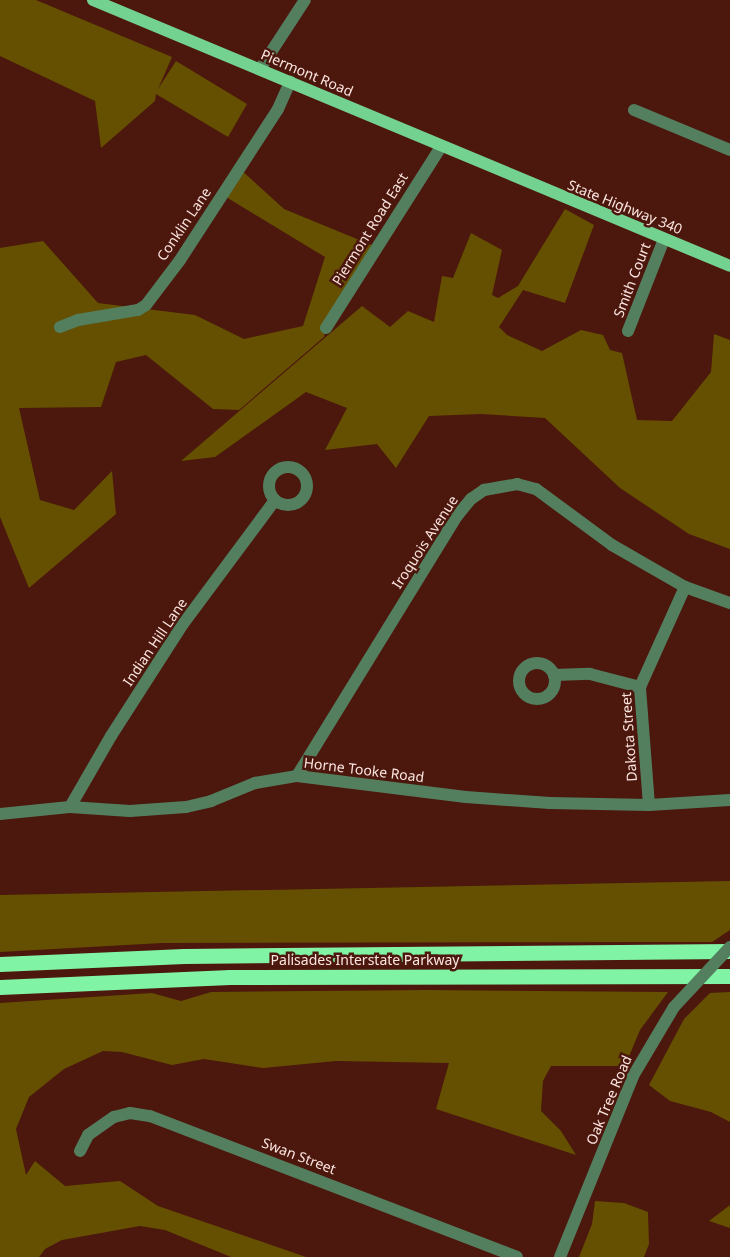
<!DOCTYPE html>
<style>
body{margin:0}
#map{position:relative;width:730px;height:1257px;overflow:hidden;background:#4c170d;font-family:"Noto Sans",sans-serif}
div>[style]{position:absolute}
.green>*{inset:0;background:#645000}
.minor>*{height:12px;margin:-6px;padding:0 6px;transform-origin:6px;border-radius:6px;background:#537f5f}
.minor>.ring{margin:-6px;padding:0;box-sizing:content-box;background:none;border:12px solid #537f5f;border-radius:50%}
.major>*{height:12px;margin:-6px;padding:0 6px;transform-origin:6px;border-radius:6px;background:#74d291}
.highway>*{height:15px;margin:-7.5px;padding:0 7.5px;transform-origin:7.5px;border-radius:7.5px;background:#80f4a4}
.minor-bridge>*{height:12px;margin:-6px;padding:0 6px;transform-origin:6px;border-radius:6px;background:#537f5f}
span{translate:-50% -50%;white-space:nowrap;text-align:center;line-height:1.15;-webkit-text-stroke:5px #4c170d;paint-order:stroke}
.street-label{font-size:14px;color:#fbe5e0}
</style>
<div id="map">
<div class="green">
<i style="clip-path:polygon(0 0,36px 0,172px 57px,158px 89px,176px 61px,247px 104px,228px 137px,156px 94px,155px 101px,101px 148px,95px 101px,0 56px)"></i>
<i style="clip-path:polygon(239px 168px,284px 209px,374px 246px,329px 314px,324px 337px,239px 410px,213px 409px,146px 355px,116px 362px,101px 407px,19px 408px,40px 500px,74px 510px,112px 471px,116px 514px,29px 588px,0 517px,0 248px,43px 241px,98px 303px,195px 315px,244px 339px,303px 326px,325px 257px,221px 194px)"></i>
<i style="clip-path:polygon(565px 209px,594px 225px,565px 303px,523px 290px,499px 327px,507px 335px,542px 351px,581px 330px,603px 335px,610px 350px,622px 353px,637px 420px,672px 421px,711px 372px,714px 334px,730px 340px,730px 549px,689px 534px,620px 488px,545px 418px,481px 414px,429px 416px,396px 468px,377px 444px,325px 450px,347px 408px,306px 392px,215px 457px,181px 461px,362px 306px,390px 327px,408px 311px,434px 322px,442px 276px,453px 278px,471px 233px,502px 250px,492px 295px,498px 298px,518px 286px)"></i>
<i style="clip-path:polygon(730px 881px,730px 930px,712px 942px,162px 943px,0 952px,0 895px)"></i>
<i style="clip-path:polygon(426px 990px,668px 992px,640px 1030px,625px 1066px,551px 1066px,543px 1081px,541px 1111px,561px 1131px,576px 1155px,436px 1109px,449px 1063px,336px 1061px,263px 1068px,204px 1059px,172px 1065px,122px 1052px,103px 1051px,64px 1069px,29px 1097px,16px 1129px,26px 1175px,35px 1161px,65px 1186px,120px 1181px,158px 1206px,306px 1257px,231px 1257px,165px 1230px,140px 1226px,62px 1240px,45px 1249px,39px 1257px,0 1257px,0 1003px,152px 993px,181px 1001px,211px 992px)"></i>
<i style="clip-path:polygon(730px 992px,730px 1122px,711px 1112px,670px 1101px,649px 1085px,684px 1019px,710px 993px)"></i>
<i style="clip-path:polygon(595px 1201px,624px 1203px,648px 1212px,649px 1244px,644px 1257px,579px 1257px,592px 1224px)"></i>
<i style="clip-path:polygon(730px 1205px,730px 1228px,709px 1221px)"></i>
</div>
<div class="minor">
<i style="left:260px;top:69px;width:82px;rotate:-56.9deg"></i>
<i style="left:634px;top:110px;width:104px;rotate:22.6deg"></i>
<i style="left:60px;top:327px;width:19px;rotate:-21deg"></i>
<i style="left:78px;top:320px;width:61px;rotate:-9.5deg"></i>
<i style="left:138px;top:310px;width:9px;rotate:-32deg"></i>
<i style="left:146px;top:305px;width:56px;rotate:-52.9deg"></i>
<i style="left:180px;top:260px;width:180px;rotate:-57deg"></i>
<i style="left:278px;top:109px;width:30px;rotate:-66deg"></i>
<i style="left:326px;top:328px;width:214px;rotate:-57.6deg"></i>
<i style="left:628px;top:331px;width:99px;rotate:-68.6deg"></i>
<i class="ring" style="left:269px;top:467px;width:26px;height:26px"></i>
<i class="ring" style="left:519px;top:663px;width:24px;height:24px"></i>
<i style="left:554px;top:675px;width:36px;rotate:-2deg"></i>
<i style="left:590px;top:674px;width:52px;rotate:14.6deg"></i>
<i style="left:297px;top:776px;width:305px;rotate:-58.4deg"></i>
<i style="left:457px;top:516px;width:22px;rotate:-51deg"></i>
<i style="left:471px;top:499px;width:16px;rotate:-35deg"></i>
<i style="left:484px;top:490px;width:34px;rotate:-10deg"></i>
<i style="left:517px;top:484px;width:20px;rotate:15deg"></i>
<i style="left:536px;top:489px;width:94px;rotate:36.4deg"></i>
<i style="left:612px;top:545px;width:84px;rotate:29.9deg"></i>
<i style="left:685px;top:587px;width:48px;rotate:19.6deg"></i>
<i style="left:649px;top:805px;width:118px;rotate:-94.4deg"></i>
<i style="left:640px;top:687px;width:110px;rotate:-65.8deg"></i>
<i style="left:70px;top:807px;width:82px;rotate:-60deg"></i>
<i style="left:111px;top:736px;width:133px;rotate:-57.3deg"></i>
<i style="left:183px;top:624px;width:154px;rotate:-53.4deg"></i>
<i style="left:0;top:814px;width:70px;rotate:-5.7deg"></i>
<i style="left:70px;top:807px;width:60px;rotate:3.8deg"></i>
<i style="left:130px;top:811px;width:56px;rotate:-4.1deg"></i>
<i style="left:186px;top:807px;width:26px;rotate:-13deg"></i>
<i style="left:211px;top:801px;width:48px;rotate:-22.2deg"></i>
<i style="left:255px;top:783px;width:43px;rotate:-9.5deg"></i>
<i style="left:297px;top:776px;width:170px;rotate:7.1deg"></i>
<i style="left:466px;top:797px;width:84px;rotate:4.1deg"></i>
<i style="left:550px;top:803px;width:99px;rotate:1.2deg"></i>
<i style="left:649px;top:805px;width:81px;rotate:-3.5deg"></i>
<i style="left:80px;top:1151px;width:18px;rotate:-63deg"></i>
<i style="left:88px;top:1135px;width:32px;rotate:-35deg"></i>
<i style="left:114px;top:1117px;width:16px;rotate:-14deg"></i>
<i style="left:130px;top:1113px;width:20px;rotate:9deg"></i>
<i style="left:150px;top:1116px;width:393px;rotate:21deg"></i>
<i style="left:560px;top:1257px;width:195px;rotate:-68deg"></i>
<i style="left:633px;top:1076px;width:80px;rotate:-59.3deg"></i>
</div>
<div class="major">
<i style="left:93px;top:0;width:690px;rotate:22.66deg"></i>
</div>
<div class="highway">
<i style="left:0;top:964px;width:184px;rotate:-2.5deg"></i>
<i style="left:184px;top:956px;width:546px;rotate:-0.52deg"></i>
<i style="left:0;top:987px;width:230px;rotate:-2.5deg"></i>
<i style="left:230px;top:977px;width:500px;rotate:-0.11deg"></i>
</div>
<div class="minor-bridge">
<i style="left:674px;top:1007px;width:82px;rotate:-47deg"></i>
</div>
<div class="street-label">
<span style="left:307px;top:73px;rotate:23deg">Piermont Road</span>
<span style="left:625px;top:207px;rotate:22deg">State Highway 340</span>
<span style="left:184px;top:224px;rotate:-56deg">Conklin Lane</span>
<span style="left:370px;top:229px;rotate:-58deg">Piermont Road East</span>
<span style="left:632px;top:280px;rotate:-69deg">Smith Court</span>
<span style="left:425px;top:542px;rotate:-57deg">Iroquois Avenue</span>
<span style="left:155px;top:642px;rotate:-56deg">Indian Hill Lane</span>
<span style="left:629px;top:737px;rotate:-94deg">Dakota Street</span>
<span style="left:364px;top:770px;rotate:7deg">Horne Tooke Road</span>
<span style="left:365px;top:960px">Palisades Interstate Parkway</span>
<span style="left:609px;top:1100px;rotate:-67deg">Oak Tree Road</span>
<span style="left:299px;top:1156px;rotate:21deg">Swan Street</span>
</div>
</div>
